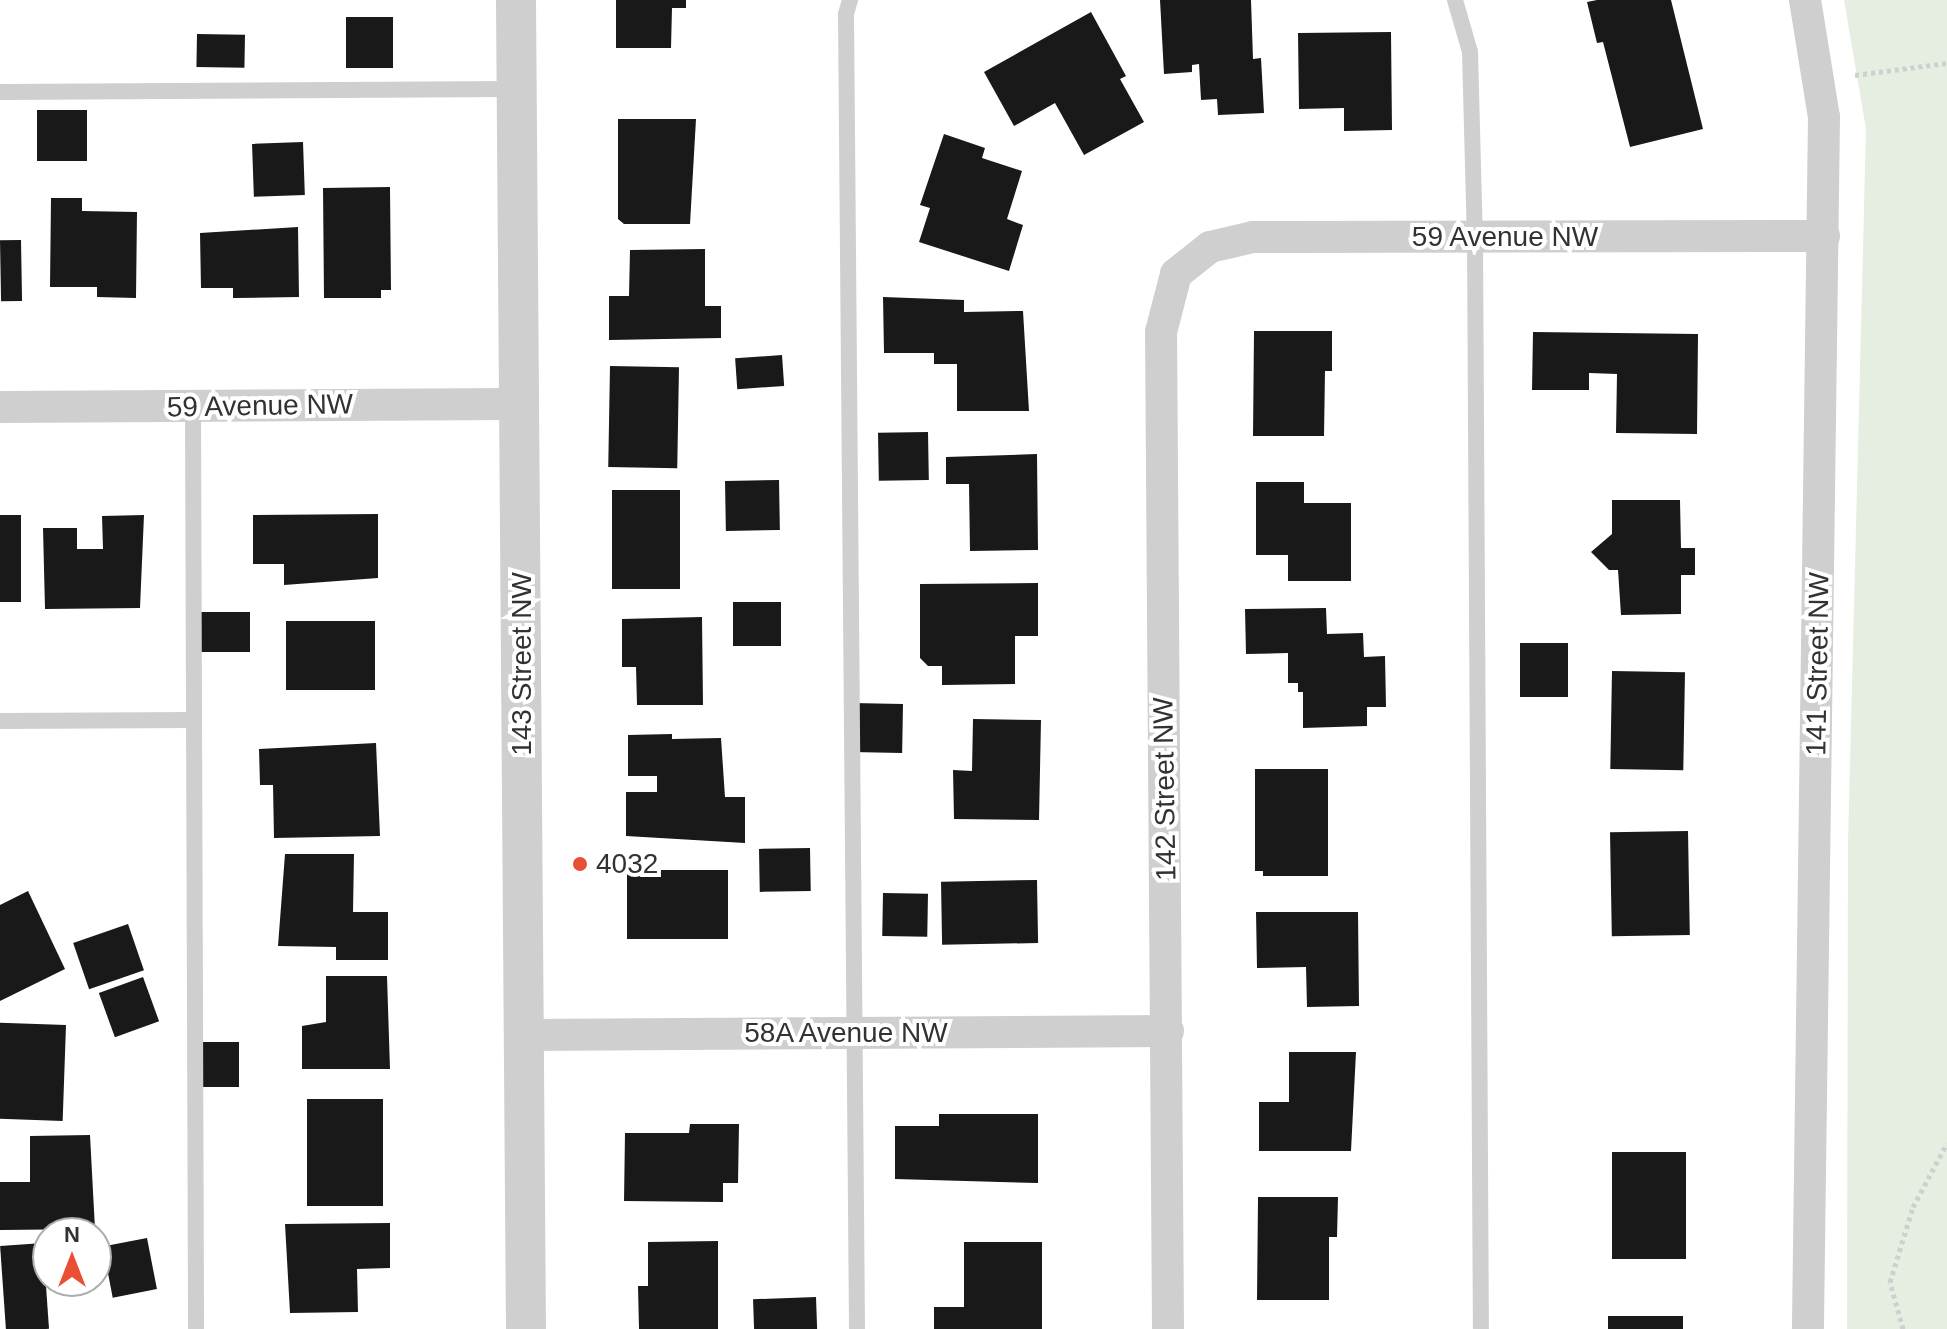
<!DOCTYPE html>
<html>
<head>
<meta charset="utf-8">
<style>
	body { margin:0 }
	#map { position:relative; width:1947px; height:1329px; overflow:hidden; background:#fff; font-family:Helvetica,sans-serif }
	div>[style] { position:absolute }
	.green>* { inset:0; background:#e5eee0 }
	.building>* { inset:0; background:#191919; transform-origin:0 0 }
	.path>* { height:5px; margin-top:-2.5px; transform-origin:0; background:repeating-linear-gradient(90deg,#cfcfcf 0 4px,transparent 0 8px) }
	.service>* { height:16px; margin:-8px; padding:0 8px; transform-origin:8px; border-radius:8px; background:#cfcfcf }
	.minor>* { height:32px; margin:-16px; padding:0 16px; transform-origin:16px; border-radius:16px; background:#cfcfcf }
	.tertiary>* { height:40px; margin:-20px; padding:0 20px; transform-origin:20px; border-radius:20px; background:#cfcfcf }
	.dots>* { width:22px; height:22px; translate:-50% -50%; box-sizing:border-box; border:4px solid #fff; border-radius:50% }
	span { translate:-50% -50%; white-space:nowrap; text-align:center; line-height:1.15; -webkit-text-stroke:8px #fff; paint-order:stroke }
	.street-label { font-size:28px; color:#323232 }
	.poi-label { font-size:28px; color:#323232 }
	.left { translate:0 -50%; text-align:left }
	.north { position:absolute; left:32px; top:1217px; width:80px; height:80px; box-sizing:border-box; background:#fff; border:2px solid #adadad; border-radius:50%; rotate:0deg; font-size:22px; font-weight:700; line-height:32px; text-align:center; color:#323232 }
	.north::after { content:''; display:block; margin:auto; width:28px; height:36px; background:#e95033; clip-path:polygon(50% 0,100% 100%,50% 72%,0 100%) }
</style>
</head>
<body>
<div id="map">
	<div class="green">
		<i style="clip-path:polygon(1844px 0,1947px 0,1947px 1329px,1847px 1329px,1848px 843px,1866px 129px)"></i>
	</div>
	<div class="building">
		<i style="clip-path:polygon(616px 0,686px 0,686px 8px,672px 8px,671px 48px,616px 48px)"></i>
		<i style="clip-path:polygon(1160px 0,1251px 0,1253px 59px,1261px 58px,1264px 113px,1218px 115px,1217px 99px,1201px 100px,1199px 64px,1192px 65px,1192px 72px,1164px 74px)"></i>
		<i style="clip-path:polygon(1597px 0,1671px 0,1703px 129px,1630px 147px,1603px 42px,1597px 43px,1587px 2px)"></i>
		<i style="clip-path:polygon(1091px 12px,1126px 76px,1120px 79px,1144px 122px,1084px 155px,1055px 103px,1014px 126px,984px 72px)"></i>
		<i style="left:346px;top:17px;width:47px;height:51px"></i>
		<i style="clip-path:polygon(1391px 32px,1392px 130px,1344px 131px,1344px 108px,1299px 109px,1298px 33px)"></i>
		<i style="left:197px;top:34px;width:48px;height:33px;rotate:1deg"></i>
		<i style="left:37px;top:110px;width:50px;height:51px"></i>
		<i style="clip-path:polygon(618px 119px,696px 119px,690px 224px,624px 224px,618px 219px)"></i>
		<i style="clip-path:polygon(944px 134px,985px 148px,982px 158px,1022px 171px,1007px 219px,1023px 225px,1009px 271px,919px 242px,930px 208px,920px 205px)"></i>
		<i style="left:303px;top:142px;width:53px;height:51px;rotate:88deg"></i>
		<i style="clip-path:polygon(390px 187px,391px 290px,381px 290px,381px 298px,324px 298px,323px 188px)"></i>
		<i style="clip-path:polygon(51px 198px,82px 198px,82px 211px,137px 212px,136px 298px,97px 297px,97px 287px,50px 287px)"></i>
		<i style="clip-path:polygon(298px 227px,299px 297px,233px 298px,233px 288px,201px 288px,200px 233px)"></i>
		<i style="left:21px;top:240px;width:61px;height:21px;rotate:89deg"></i>
		<i style="clip-path:polygon(705px 249px,705px 306px,721px 306px,721px 338px,609px 340px,609px 296px,629px 296px,630px 250px)"></i>
		<i style="clip-path:polygon(883px 297px,964px 300px,964px 312px,1023px 311px,1029px 411px,957px 411px,957px 364px,934px 364px,934px 353px,884px 353px)"></i>
		<i style="clip-path:polygon(1254px 331px,1332px 331px,1332px 371px,1325px 371px,1324px 436px,1253px 436px)"></i>
		<i style="clip-path:polygon(1533px 332px,1698px 334px,1697px 434px,1616px 433px,1617px 374px,1589px 373px,1589px 390px,1532px 390px)"></i>
		<i style="left:782px;top:355px;width:31px;height:47px;rotate:86deg"></i>
		<i style="left:610px;top:366px;width:69px;height:101px;rotate:1deg"></i>
		<i style="left:928px;top:432px;width:48px;height:50px;rotate:89deg"></i>
		<i style="clip-path:polygon(1037px 454px,1038px 550px,970px 551px,969px 484px,946px 484px,946px 457px)"></i>
		<i style="left:779px;top:480px;width:50px;height:54px;rotate:89deg"></i>
		<i style="clip-path:polygon(1256px 482px,1304px 482px,1304px 503px,1351px 503px,1351px 581px,1288px 581px,1288px 555px,1256px 555px)"></i>
		<i style="left:612px;top:490px;width:68px;height:99px"></i>
		<i style="clip-path:polygon(1612px 500px,1680px 500px,1681px 548px,1695px 548px,1695px 575px,1681px 575px,1681px 614px,1621px 615px,1618px 570px,1609px 570px,1591px 552px,1612px 534px)"></i>
		<i style="clip-path:polygon(378px 514px,378px 578px,284px 585px,284px 564px,253px 564px,253px 515px)"></i>
		<i style="left:0;top:515px;width:21px;height:87px"></i>
		<i style="clip-path:polygon(144px 515px,140px 608px,45px 609px,43px 528px,77px 528px,77px 549px,103px 549px,102px 516px)"></i>
		<i style="clip-path:polygon(1038px 583px,1038px 636px,1015px 636px,1015px 684px,942px 685px,942px 666px,928px 666px,920px 658px,920px 584px)"></i>
		<i style="left:733px;top:602px;width:48px;height:44px"></i>
		<i style="clip-path:polygon(1326px 608px,1327px 634px,1363px 633px,1364px 657px,1385px 656px,1386px 707px,1367px 707px,1367px 726px,1303px 728px,1303px 692px,1298px 692px,1298px 683px,1288px 683px,1288px 653px,1246px 654px,1245px 609px)"></i>
		<i style="left:200px;top:612px;width:50px;height:40px"></i>
		<i style="clip-path:polygon(702px 617px,703px 705px,637px 705px,636px 667px,622px 667px,622px 619px)"></i>
		<i style="left:375px;top:621px;width:69px;height:89px;rotate:90deg"></i>
		<i style="left:1520px;top:643px;width:48px;height:54px"></i>
		<i style="left:1612px;top:671px;width:73px;height:98px;rotate:1deg"></i>
		<i style="left:852px;top:703px;width:51px;height:49px;rotate:1deg"></i>
		<i style="clip-path:polygon(973px 719px,1041px 720px,1039px 820px,954px 819px,953px 770px,972px 771px)"></i>
		<i style="clip-path:polygon(672px 734px,672px 739px,721px 738px,725px 797px,745px 797px,745px 843px,626px 836px,626px 792px,657px 792px,657px 776px,628px 776px,628px 735px)"></i>
		<i style="clip-path:polygon(376px 743px,380px 836px,274px 838px,273px 785px,260px 785px,259px 749px)"></i>
		<i style="clip-path:polygon(1255px 769px,1328px 769px,1328px 876px,1263px 876px,1263px 871px,1255px 871px)"></i>
		<i style="left:1688px;top:831px;width:104px;height:78px;rotate:89deg"></i>
		<i style="left:810px;top:848px;width:43px;height:51px;rotate:89deg"></i>
		<i style="clip-path:polygon(285px 854px,354px 854px,353px 912px,388px 912px,388px 960px,336px 960px,336px 947px,278px 946px)"></i>
		<i style="left:728px;top:870px;width:69px;height:101px;rotate:90deg"></i>
		<i style="left:1037px;top:880px;width:63px;height:96px;rotate:89deg"></i>
		<i style="clip-path:polygon(28px 891px,65px 969px,0 1001px,0 905px)"></i>
		<i style="left:883px;top:893px;width:45px;height:43px;rotate:1deg"></i>
		<i style="clip-path:polygon(1256px 912px,1358px 912px,1359px 1006px,1307px 1007px,1306px 967px,1257px 968px)"></i>
		<i style="left:128px;top:924px;width:49px;height:58px;rotate:71deg"></i>
		<i style="clip-path:polygon(326px 976px,387px 976px,390px 1069px,302px 1069px,302px 1026px,326px 1022px)"></i>
		<i style="left:143px;top:977px;width:47px;height:47px;rotate:70deg"></i>
		<i style="left:66px;top:1025px;width:96px;height:66px;rotate:92deg"></i>
		<i style="left:195px;top:1042px;width:44px;height:45px"></i>
		<i style="clip-path:polygon(1289px 1052px,1356px 1052px,1351px 1151px,1259px 1151px,1259px 1102px,1289px 1102px)"></i>
		<i style="left:383px;top:1099px;width:107px;height:76px;rotate:90deg"></i>
		<i style="clip-path:polygon(939px 1114px,1038px 1114px,1038px 1183px,895px 1179px,895px 1126px,939px 1126px)"></i>
		<i style="clip-path:polygon(690px 1124px,739px 1124px,738px 1183px,723px 1183px,723px 1202px,624px 1201px,625px 1133px,689px 1133px)"></i>
		<i style="clip-path:polygon(90px 1135px,95px 1229px,0 1230px,0 1182px,30px 1182px,30px 1136px)"></i>
		<i style="left:1612px;top:1152px;width:74px;height:107px"></i>
		<i style="clip-path:polygon(1258px 1197px,1338px 1197px,1337px 1237px,1329px 1237px,1329px 1300px,1257px 1300px)"></i>
		<i style="clip-path:polygon(390px 1223px,390px 1268px,357px 1269px,358px 1312px,290px 1313px,285px 1224px)"></i>
		<i style="left:147px;top:1238px;width:52px;height:45px;rotate:79deg"></i>
		<i style="clip-path:polygon(718px 1241px,718px 1329px,639px 1329px,638px 1286px,648px 1286px,648px 1242px)"></i>
		<i style="clip-path:polygon(964px 1242px,1042px 1242px,1042px 1329px,934px 1329px,934px 1307px,964px 1307px)"></i>
		<i style="left:43px;top:1243px;width:86px;height:43px;rotate:86deg"></i>
		<i style="left:816px;top:1297px;width:32px;height:63px;rotate:88deg"></i>
		<i style="left:1608px;top:1316px;width:75px;height:13px"></i>
	</div>
	<div class="path">
		<i style="left:1855px;top:75px;width:93px;rotate:-7.4deg"></i>
		<i style="left:1903px;top:1329px;width:49px;rotate:-105.5deg"></i>
		<i style="left:1890px;top:1282px;width:78px;rotate:-73deg"></i>
		<i style="left:1913px;top:1207px;width:72px;rotate:-62deg"></i>
	</div>
	<div class="service">
		<i style="left:850px;top:0;width:15px;rotate:106deg"></i>
		<i style="left:846px;top:14px;width:1315px;rotate:89.52deg"></i>
		<i style="left:1455px;top:0;width:54px;rotate:73.9deg"></i>
		<i style="left:1470px;top:52px;width:185px;rotate:88.5deg"></i>
		<i style="left:1475px;top:237px;width:1092px;rotate:89.69deg"></i>
		<i style="left:0;top:92px;width:517px;rotate:-0.33deg"></i>
		<i style="left:193px;top:407px;width:922px;rotate:89.81deg"></i>
		<i style="left:0;top:721px;width:192px;rotate:-0.3deg"></i>
	</div>
	<div class="minor">
		<i style="left:1805px;top:0;width:119px;rotate:80.8deg"></i>
		<i style="left:1824px;top:117px;width:1212px;rotate:90.76deg"></i>
		<i style="left:0;top:407px;width:520px;rotate:-0.33deg"></i>
		<i style="left:525px;top:1035px;width:643px;rotate:-0.36deg"></i>
		<i style="left:1168px;top:1329px;width:997px;rotate:-90.4deg"></i>
		<i style="left:1161px;top:332px;width:60px;rotate:-75.5deg"></i>
		<i style="left:1176px;top:274px;width:43px;rotate:-38.5deg"></i>
		<i style="left:1210px;top:247px;width:44px;rotate:-13.1deg"></i>
		<i style="left:1253px;top:237px;width:571px;rotate:-0.1deg"></i>
	</div>
	<div class="tertiary">
		<i style="left:516px;top:0;width:1329px;rotate:89.57deg"></i>
	</div>
	<div class="dots">
		<i style="left:580px;top:864px;background:#e95033"></i>
	</div>
	<div class="street-label">
		<span style="left:1505px;top:237px">59 Avenue NW</span>
		<span style="left:260px;top:406px;rotate:-1deg">59 Avenue NW</span>
		<span style="left:522px;top:664px;rotate:-90deg">143 Street NW</span>
		<span style="left:1818px;top:664px;rotate:-89deg">141 Street NW</span>
		<span style="left:1165px;top:789px;rotate:-91deg">142 Street NW</span>
		<span style="left:846px;top:1033px">58A Avenue NW</span>
	</div>
	<div class="poi-label">
		<span class="left" style="left:596px;top:864px">4032</span>
	</div>
	<div class="north">N</div>
</div>
</body>
</html>
